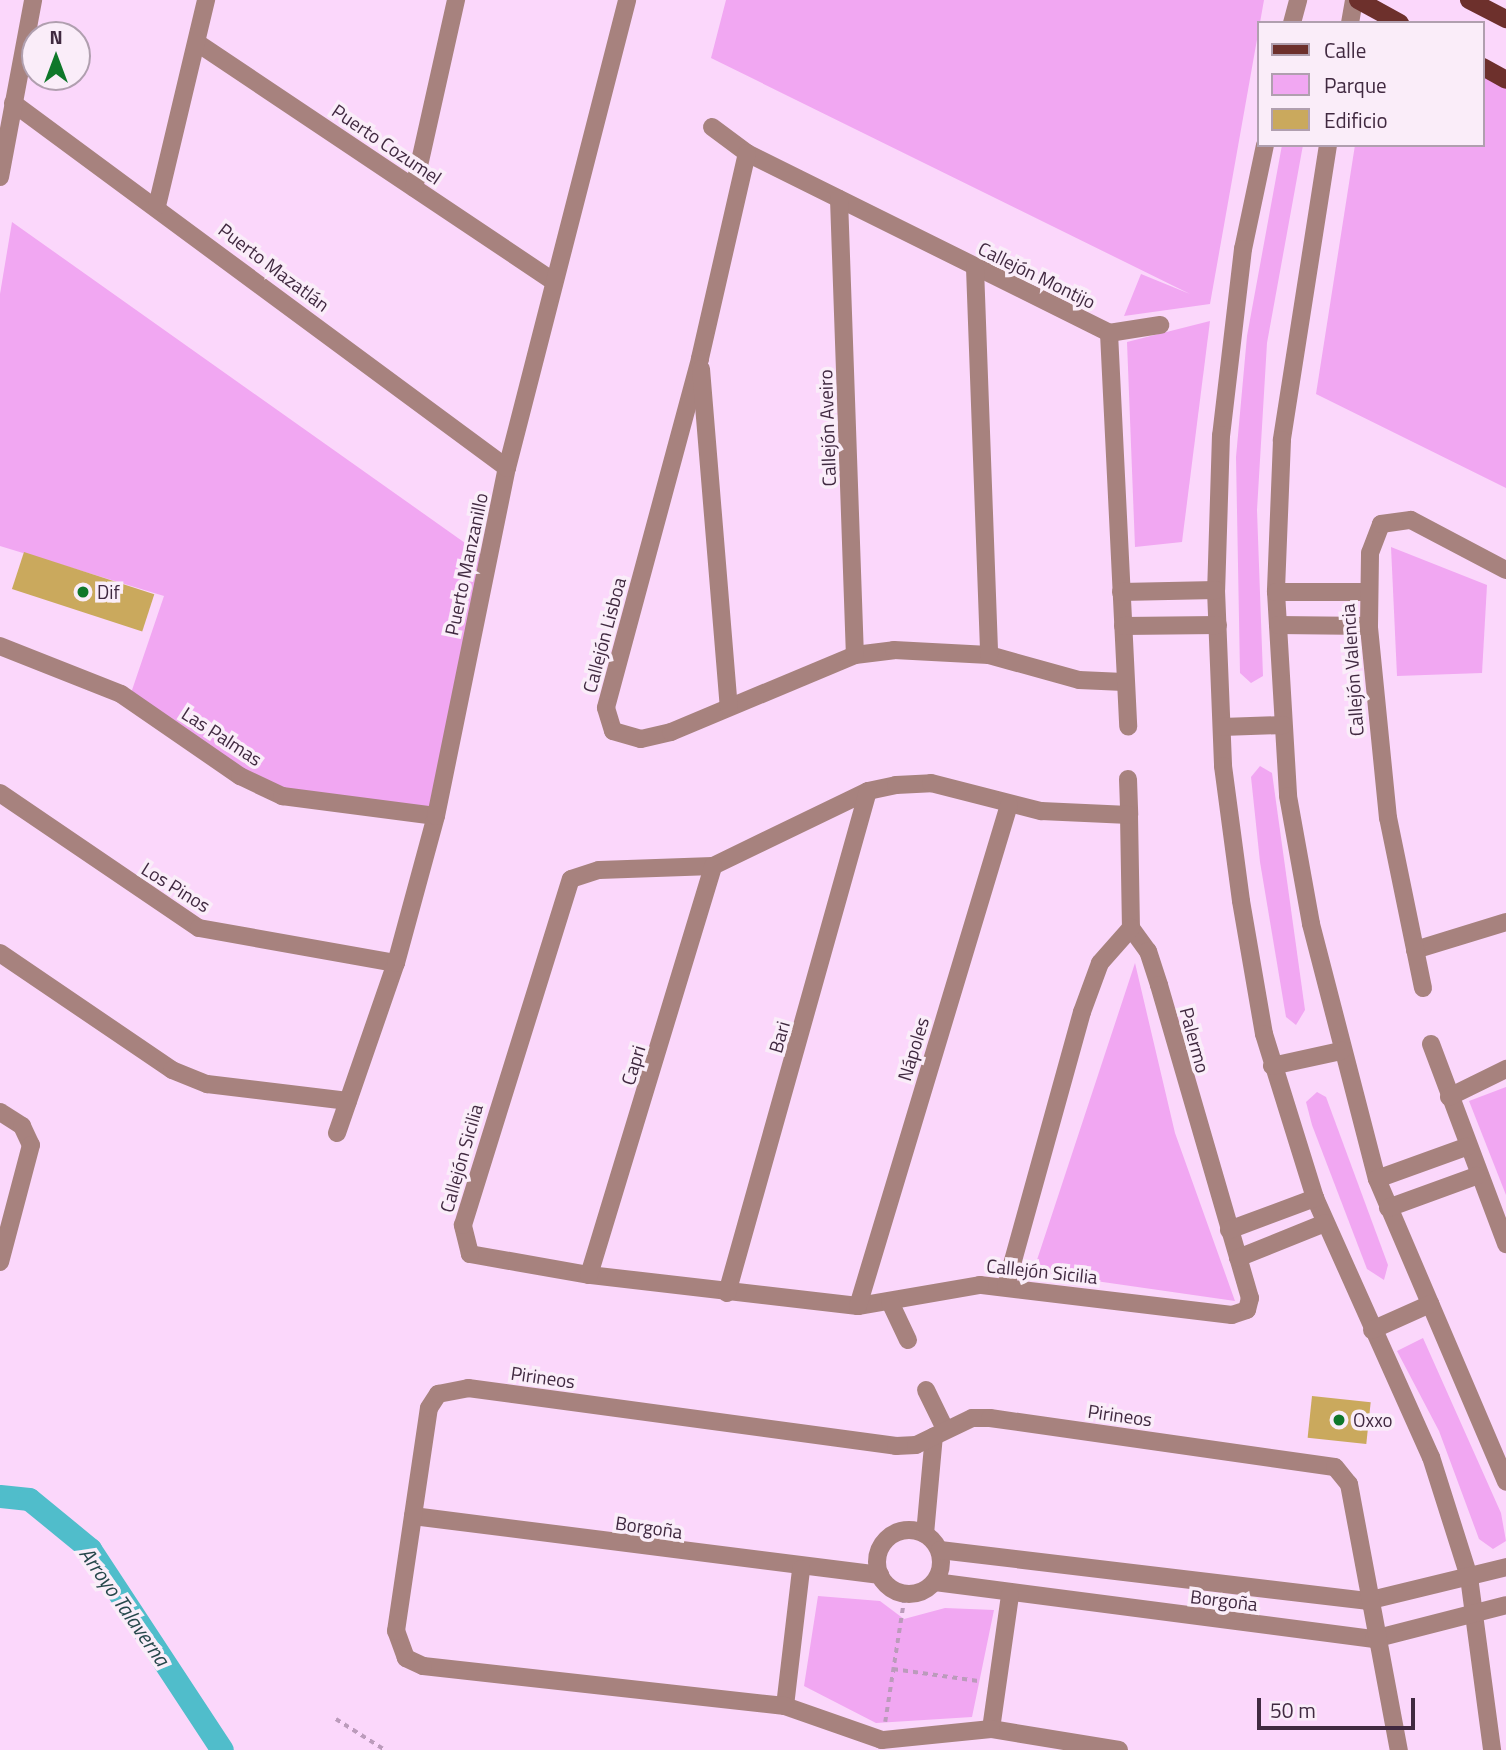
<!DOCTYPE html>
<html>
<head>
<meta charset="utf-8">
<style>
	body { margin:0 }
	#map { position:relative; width:1506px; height:1750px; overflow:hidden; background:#fbd7fb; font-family:"Titillium Web",sans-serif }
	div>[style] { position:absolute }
	.green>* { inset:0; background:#f1a7f2 }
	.canal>* { height:23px; margin:-11.5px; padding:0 11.5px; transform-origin:11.5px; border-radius:11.5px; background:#50bdcb }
	.building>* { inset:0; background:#caa95d; transform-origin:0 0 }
	.path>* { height:3.5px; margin-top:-1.75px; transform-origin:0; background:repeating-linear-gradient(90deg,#bb9bbb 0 5px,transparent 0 10px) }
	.minor>* { height:18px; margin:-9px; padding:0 9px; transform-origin:9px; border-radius:9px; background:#a7827e }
	.minor>.ring { margin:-9px; padding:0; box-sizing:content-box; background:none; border:18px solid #a7827e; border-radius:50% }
	.major>* { height:18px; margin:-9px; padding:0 9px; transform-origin:9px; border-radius:9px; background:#6d302c }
	.dots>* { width:19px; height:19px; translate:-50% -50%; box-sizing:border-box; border:4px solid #faedf9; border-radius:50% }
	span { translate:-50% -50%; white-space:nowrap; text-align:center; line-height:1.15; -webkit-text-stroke:7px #faedf9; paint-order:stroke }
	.street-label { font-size:19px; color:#402940 }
	.poi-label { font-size:19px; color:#402940 }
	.left { translate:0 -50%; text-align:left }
	.water-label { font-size:21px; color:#26474b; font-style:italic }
	.legend { position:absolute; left:1257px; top:21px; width:228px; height:126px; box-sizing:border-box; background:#faedf9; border:2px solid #b09faf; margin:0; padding:9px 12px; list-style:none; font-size:21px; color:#402940 }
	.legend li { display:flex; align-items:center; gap:14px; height:35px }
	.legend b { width:35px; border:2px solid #b09faf }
	.north { position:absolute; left:21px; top:21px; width:70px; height:70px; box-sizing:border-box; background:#faedf9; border:2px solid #b09faf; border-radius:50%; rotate:0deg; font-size:19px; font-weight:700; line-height:28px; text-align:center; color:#402940 }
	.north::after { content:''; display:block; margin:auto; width:24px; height:32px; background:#0f772a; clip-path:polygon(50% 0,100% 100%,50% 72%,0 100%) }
	.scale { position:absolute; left:1257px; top:1698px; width:158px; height:32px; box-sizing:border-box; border:4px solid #402940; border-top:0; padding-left:9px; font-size:21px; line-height:24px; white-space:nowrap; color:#402940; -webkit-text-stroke:5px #faedf9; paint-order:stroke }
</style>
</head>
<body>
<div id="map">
	<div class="green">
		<i style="clip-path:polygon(726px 0,1264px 0,1210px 304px,1124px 316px,1141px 274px,1190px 294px,711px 58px)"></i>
		<i style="clip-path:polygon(1483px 71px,1506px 83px,1506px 488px,1316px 394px,1355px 145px,1483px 145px)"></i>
		<i style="clip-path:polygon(1282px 145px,1303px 145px,1267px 343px,1257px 510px,1263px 676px,1251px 683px,1240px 673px,1236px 457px,1247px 336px)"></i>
		<i style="clip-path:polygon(12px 222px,482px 555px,437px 796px,428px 808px,288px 794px,245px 773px,131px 693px,164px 596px,0 546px,0 294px)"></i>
		<i style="clip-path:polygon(1210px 321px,1182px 542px,1135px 547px,1127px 342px)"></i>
		<i style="clip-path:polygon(1391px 547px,1487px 585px,1482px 673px,1397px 676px)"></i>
		<i style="clip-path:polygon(1260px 766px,1272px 773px,1305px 1010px,1296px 1025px,1286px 1017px,1260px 862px,1251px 777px)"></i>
		<i style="clip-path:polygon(1135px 963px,1175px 1133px,1235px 1301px,1033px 1272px)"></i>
		<i style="clip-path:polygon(1506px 1087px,1506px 1195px,1469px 1101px)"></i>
		<i style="clip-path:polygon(1317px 1092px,1326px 1097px,1388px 1265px,1384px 1280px,1367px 1269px,1312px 1125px,1306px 1102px)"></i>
		<i style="clip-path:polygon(1423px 1338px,1501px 1513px,1506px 1541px,1493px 1549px,1479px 1539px,1439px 1431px,1397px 1351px)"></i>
		<i style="clip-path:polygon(818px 1596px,880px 1601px,904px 1619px,945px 1608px,994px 1610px,972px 1717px,876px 1723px,804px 1686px)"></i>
	</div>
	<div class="canal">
		<i style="left:0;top:1496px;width:29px;rotate:6deg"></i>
		<i style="left:29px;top:1499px;width:79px;rotate:39.3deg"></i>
		<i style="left:90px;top:1549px;width:240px;rotate:56.7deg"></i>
	</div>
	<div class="building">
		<i style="left:24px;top:552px;width:137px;height:39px;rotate:18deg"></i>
		<i style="left:1312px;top:1396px;width:59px;height:42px;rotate:6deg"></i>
	</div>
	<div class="path">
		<i style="left:893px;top:1669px;width:86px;rotate:8deg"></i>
		<i style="left:336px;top:1719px;width:58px;rotate:32.3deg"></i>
		<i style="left:885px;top:1722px;width:131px;rotate:-81.2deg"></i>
	</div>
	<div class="minor">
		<i style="left:1292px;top:23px;width:24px;rotate:-75deg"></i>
		<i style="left:1350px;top:23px;width:23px;rotate:-80deg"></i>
		<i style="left:199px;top:44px;width:425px;rotate:33.8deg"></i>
		<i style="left:13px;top:103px;width:614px;rotate:36.46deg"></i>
		<i style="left:712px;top:127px;width:44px;rotate:36.6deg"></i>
		<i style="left:747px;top:153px;width:404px;rotate:26.4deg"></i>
		<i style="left:1265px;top:145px;width:106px;rotate:101.9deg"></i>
		<i style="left:1243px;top:249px;width:187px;rotate:96.7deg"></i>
		<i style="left:1221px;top:435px;width:155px;rotate:91.8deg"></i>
		<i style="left:1216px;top:590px;width:176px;rotate:87.7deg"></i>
		<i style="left:1223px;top:766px;width:136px;rotate:82.4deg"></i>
		<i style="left:1241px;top:901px;width:135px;rotate:80.2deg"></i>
		<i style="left:1264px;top:1034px;width:172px;rotate:72.7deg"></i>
		<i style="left:1315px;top:1198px;width:284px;rotate:65.9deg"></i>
		<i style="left:1431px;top:1457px;width:126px;rotate:72.4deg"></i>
		<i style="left:1469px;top:1577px;width:175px;rotate:82.4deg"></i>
		<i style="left:1328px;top:145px;width:299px;rotate:98.9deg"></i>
		<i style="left:1282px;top:440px;width:152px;rotate:92.3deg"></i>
		<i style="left:1276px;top:592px;width:204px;rotate:86.6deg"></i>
		<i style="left:1288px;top:796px;width:130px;rotate:79.8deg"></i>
		<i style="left:1311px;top:924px;width:263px;rotate:75.5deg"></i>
		<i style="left:1377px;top:1179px;width:329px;rotate:66.9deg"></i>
		<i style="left:747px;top:153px;width:211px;rotate:102.9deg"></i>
		<i style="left:700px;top:359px;width:361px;rotate:105.1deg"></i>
		<i style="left:606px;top:708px;width:24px;rotate:73deg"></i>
		<i style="left:613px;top:731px;width:29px;rotate:16deg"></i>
		<i style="left:641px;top:739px;width:31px;rotate:-13deg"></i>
		<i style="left:671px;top:732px;width:199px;rotate:-22.7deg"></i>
		<i style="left:855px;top:655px;width:39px;rotate:-7deg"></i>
		<i style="left:894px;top:650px;width:95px;rotate:3deg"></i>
		<i style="left:989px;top:655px;width:93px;rotate:15.5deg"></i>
		<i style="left:1079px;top:680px;width:45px;rotate:2.5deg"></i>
		<i style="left:0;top:177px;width:180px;rotate:-79.4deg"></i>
		<i style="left:414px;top:188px;width:193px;rotate:-77.4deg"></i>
		<i style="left:839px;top:199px;width:456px;rotate:88deg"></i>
		<i style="left:157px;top:206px;width:212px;rotate:-76.6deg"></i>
		<i style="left:975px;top:268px;width:387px;rotate:87.9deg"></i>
		<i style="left:1109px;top:333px;width:394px;rotate:87.2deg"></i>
		<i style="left:1109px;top:333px;width:52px;rotate:-8.9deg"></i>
		<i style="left:701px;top:369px;width:338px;rotate:85.3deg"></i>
		<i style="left:1121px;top:592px;width:95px;rotate:-1.2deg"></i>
		<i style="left:1276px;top:592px;width:92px"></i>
		<i style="left:1278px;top:625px;width:91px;rotate:0.6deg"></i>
		<i style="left:1123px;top:626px;width:95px;rotate:-0.6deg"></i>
		<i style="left:0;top:646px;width:130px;rotate:21.6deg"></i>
		<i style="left:121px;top:694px;width:145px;rotate:34.6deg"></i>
		<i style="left:240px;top:776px;width:47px;rotate:25.5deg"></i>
		<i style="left:282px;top:796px;width:155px;rotate:7.4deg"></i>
		<i style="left:1222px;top:727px;width:61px;rotate:-1.9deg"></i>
		<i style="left:1128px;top:779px;width:36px;rotate:88deg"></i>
		<i style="left:1129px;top:815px;width:113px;rotate:89deg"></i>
		<i style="left:1131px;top:928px;width:29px;rotate:54deg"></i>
		<i style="left:1148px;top:951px;width:36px;rotate:72deg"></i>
		<i style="left:1159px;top:985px;width:326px;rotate:73.8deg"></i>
		<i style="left:1250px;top:1298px;width:12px;rotate:104deg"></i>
		<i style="left:1247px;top:1310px;width:16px;rotate:162deg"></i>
		<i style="left:1232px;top:1315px;width:254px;rotate:-173.2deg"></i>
		<i style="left:980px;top:1285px;width:124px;rotate:170.2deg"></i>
		<i style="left:858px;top:1306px;width:271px;rotate:-173.4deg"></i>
		<i style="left:589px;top:1275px;width:121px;rotate:-170deg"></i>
		<i style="left:470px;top:1254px;width:30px;rotate:-104deg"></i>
		<i style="left:463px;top:1225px;width:362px;rotate:-72.7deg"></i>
		<i style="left:571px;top:879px;width:29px;rotate:-18deg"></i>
		<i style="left:599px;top:870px;width:114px;rotate:-2deg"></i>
		<i style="left:713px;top:866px;width:172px;rotate:-25.8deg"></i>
		<i style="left:868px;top:791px;width:29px;rotate:-12deg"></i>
		<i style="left:896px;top:785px;width:35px;rotate:-3deg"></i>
		<i style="left:931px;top:783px;width:114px;rotate:14.3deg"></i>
		<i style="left:1041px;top:811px;width:88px;rotate:2.6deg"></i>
		<i style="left:0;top:793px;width:240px;rotate:34.2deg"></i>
		<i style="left:199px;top:928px;width:200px;rotate:10.1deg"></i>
		<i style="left:1415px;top:950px;width:95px;rotate:-17.1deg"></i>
		<i style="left:0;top:953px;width:208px;rotate:34.2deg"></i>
		<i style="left:172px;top:1070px;width:38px;rotate:22deg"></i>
		<i style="left:207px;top:1084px;width:142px;rotate:6.9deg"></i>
		<i style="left:1423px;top:988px;width:174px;rotate:-101.6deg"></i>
		<i style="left:1388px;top:818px;width:193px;rotate:-95.7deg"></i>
		<i style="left:1369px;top:626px;width:73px;rotate:-89.2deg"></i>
		<i style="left:1370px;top:553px;width:31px;rotate:-69deg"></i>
		<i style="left:1381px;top:524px;width:30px;rotate:-8deg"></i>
		<i style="left:1411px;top:520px;width:107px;rotate:27.8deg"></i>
		<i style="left:1431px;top:1044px;width:214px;rotate:69.4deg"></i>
		<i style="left:1272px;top:1066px;width:71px;rotate:-12.3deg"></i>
		<i style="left:1449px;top:1097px;width:64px;rotate:-26.2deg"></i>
		<i style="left:0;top:1112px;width:26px;rotate:32deg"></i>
		<i style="left:22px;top:1126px;width:21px;rotate:65deg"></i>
		<i style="left:31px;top:1145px;width:121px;rotate:104.8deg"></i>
		<i style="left:337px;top:1133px;width:180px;rotate:-70.9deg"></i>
		<i style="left:396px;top:963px;width:152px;rotate:-74.8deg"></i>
		<i style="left:436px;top:816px;width:355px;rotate:-78.5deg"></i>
		<i style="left:507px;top:468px;width:483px;rotate:-75.6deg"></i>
		<i style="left:1377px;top:1179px;width:95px;rotate:-19.8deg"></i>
		<i style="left:1388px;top:1208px;width:94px;rotate:-20deg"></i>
		<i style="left:1229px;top:1230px;width:92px;rotate:-20.4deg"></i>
		<i style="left:1238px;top:1258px;width:94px;rotate:-21.9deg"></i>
		<i style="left:589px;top:1275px;width:427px;rotate:-73.1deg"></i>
		<i style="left:1006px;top:1286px;width:284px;rotate:-74.5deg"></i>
		<i style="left:1082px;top:1012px;width:52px;rotate:-69.8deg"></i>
		<i style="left:1100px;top:963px;width:47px;rotate:-48.5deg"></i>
		<i style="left:727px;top:1293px;width:521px;rotate:-74.31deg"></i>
		<i style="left:890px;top:1302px;width:42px;rotate:64.7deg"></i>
		<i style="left:858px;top:1306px;width:523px;rotate:-73.23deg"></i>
		<i style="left:1372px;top:1330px;width:64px;rotate:-24.1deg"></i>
		<i style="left:926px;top:1390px;width:43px;rotate:64deg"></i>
		<i style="left:413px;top:1516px;width:471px;rotate:7.2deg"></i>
		<i class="ring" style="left:877px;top:1530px;width:46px;height:46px"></i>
		<i style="left:925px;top:1534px;width:98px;rotate:-84.8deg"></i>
		<i style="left:940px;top:1550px;width:430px;rotate:6.8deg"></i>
		<i style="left:1367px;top:1601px;width:143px;rotate:-13.7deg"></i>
		<i style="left:935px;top:1582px;width:443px;rotate:7.4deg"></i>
		<i style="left:1374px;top:1639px;width:136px;rotate:-14.4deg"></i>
		<i style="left:785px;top:1706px;width:138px;rotate:-83.3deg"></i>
		<i style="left:991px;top:1729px;width:135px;rotate:-81.9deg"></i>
		<i style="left:1119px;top:1750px;width:130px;rotate:-170.7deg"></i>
		<i style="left:991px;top:1729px;width:110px;rotate:174.2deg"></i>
		<i style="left:882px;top:1740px;width:103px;rotate:-160.7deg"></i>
		<i style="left:785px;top:1706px;width:364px;rotate:-173.7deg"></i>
		<i style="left:423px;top:1666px;width:19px;rotate:-155deg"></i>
		<i style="left:406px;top:1658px;width:29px;rotate:-110deg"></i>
		<i style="left:396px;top:1631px;width:225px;rotate:-81.6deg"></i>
		<i style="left:429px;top:1408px;width:17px;rotate:-57deg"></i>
		<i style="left:438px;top:1394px;width:31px;rotate:-11deg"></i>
		<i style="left:468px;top:1388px;width:432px;rotate:7.7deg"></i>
		<i style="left:896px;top:1446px;width:20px;rotate:-3deg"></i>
		<i style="left:916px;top:1445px;width:62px;rotate:-25.7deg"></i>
		<i style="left:972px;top:1418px;width:18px"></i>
		<i style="left:990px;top:1418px;width:348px;rotate:8.1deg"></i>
		<i style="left:1335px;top:1467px;width:22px;rotate:51deg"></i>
		<i style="left:1349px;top:1484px;width:271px;rotate:79.4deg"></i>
	</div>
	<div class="major">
		<i style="left:1358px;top:0;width:48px;rotate:28.7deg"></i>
		<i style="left:1469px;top:0;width:42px;rotate:27.2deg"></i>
		<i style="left:1483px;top:67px;width:26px;rotate:29deg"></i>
	</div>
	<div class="dots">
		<i style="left:83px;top:592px;background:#0f772a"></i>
		<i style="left:1339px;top:1420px;background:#0f772a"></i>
	</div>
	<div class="street-label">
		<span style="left:387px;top:144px;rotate:34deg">Puerto Cozumel</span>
		<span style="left:274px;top:267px;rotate:37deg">Puerto Mazatlán</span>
		<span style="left:1037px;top:275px;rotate:26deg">Callejón Montijo</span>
		<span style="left:827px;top:428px;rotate:-92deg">Callejón Aveiro</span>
		<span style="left:466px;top:564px;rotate:-78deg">Puerto Manzanillo</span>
		<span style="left:604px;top:635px;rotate:-75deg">Callejón Lisboa</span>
		<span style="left:1352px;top:670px;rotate:-94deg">Callejón Valencia</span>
		<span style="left:222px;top:736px;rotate:33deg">Las Palmas</span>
		<span style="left:176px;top:887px;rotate:32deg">Los Pinos</span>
		<span style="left:779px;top:1037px;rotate:-74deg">Bari</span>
		<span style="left:1195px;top:1040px;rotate:75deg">Palermo</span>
		<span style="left:913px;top:1049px;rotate:-73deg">Nápoles</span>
		<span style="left:633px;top:1065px;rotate:-73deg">Capri</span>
		<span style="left:461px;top:1158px;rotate:-74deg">Callejón Sicilia</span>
		<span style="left:1042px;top:1271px;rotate:6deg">Callejón Sicilia</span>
		<span style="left:543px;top:1377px;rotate:8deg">Pirineos</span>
		<span style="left:1120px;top:1415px;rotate:8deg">Pirineos</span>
		<span style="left:649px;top:1527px;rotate:8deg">Borgoña</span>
		<span style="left:1224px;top:1600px;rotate:7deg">Borgoña</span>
	</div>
	<div class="poi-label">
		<span class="left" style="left:97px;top:592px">Dif</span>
		<span class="left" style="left:1353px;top:1420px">Oxxo</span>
	</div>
	<div class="water-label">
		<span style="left:125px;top:1606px;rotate:55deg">Arroyo Talaverna</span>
	</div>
	<ul class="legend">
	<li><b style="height:9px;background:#6d302c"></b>Calle</li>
	<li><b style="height:19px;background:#f1a7f2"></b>Parque</li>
	<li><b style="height:19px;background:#caa95d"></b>Edificio</li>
	</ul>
	<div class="north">N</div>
	<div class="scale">50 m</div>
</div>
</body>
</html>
